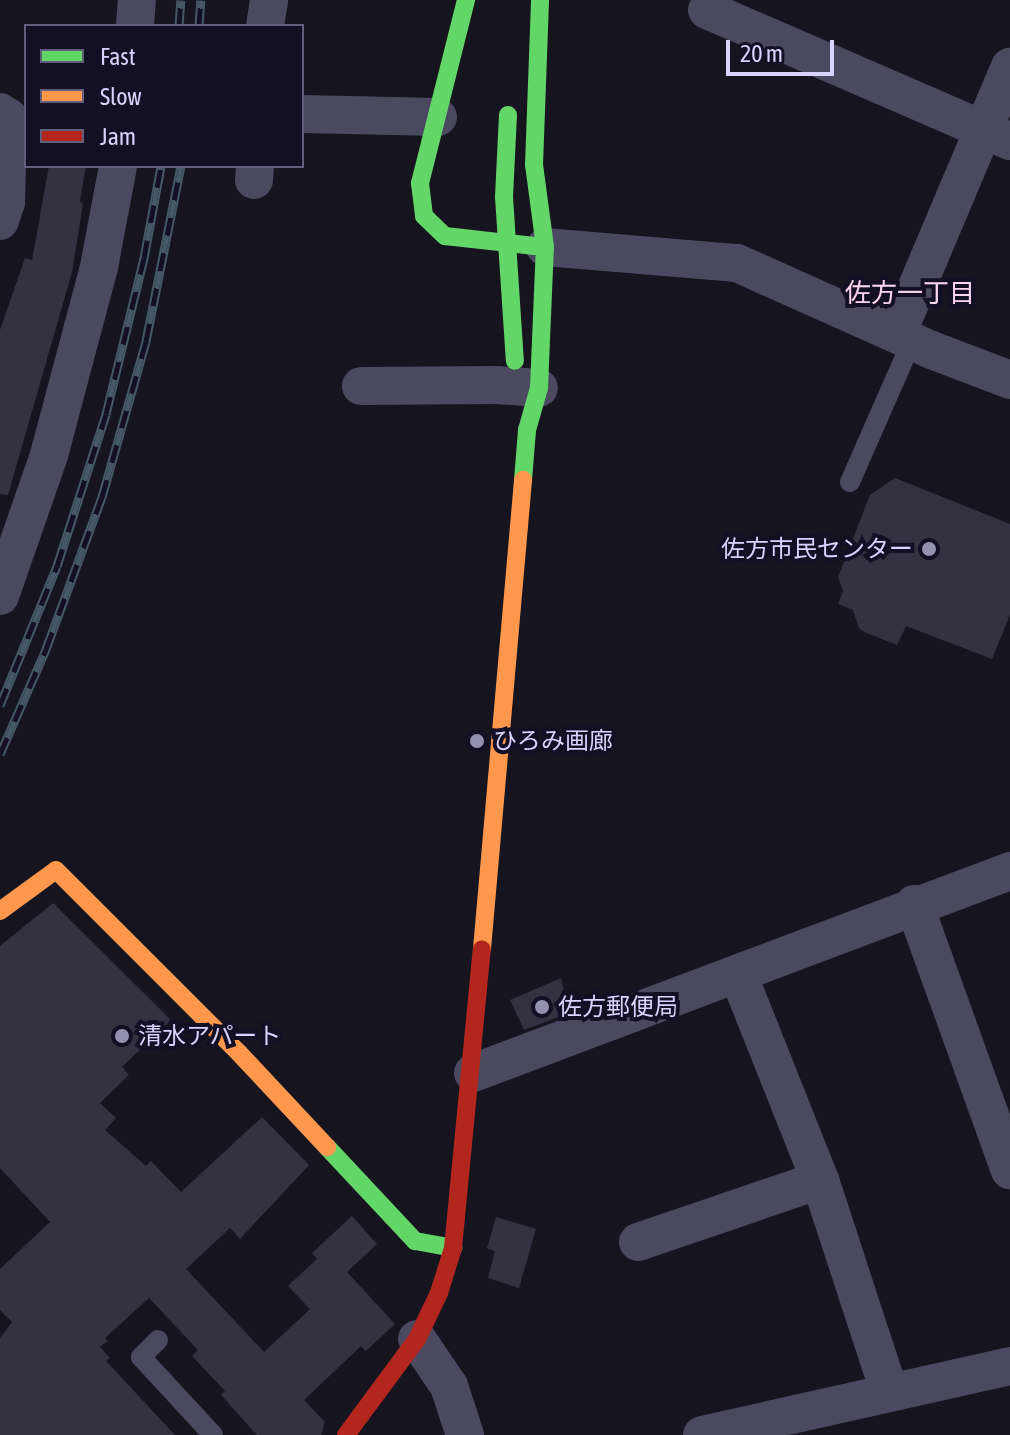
<!DOCTYPE html>
<html>
<head>
<meta charset="utf-8">
<style>
	body { margin:0 }
	#map { position:relative; width:1010px; height:1435px; overflow:hidden; background:#16141f; font-family:"Asap Condensed","Noto Sans JP",sans-serif }
	div>[style] { position:absolute }
	.building>* { inset:0; background:#343241 }
	.lane>* { height:20px; margin:-10px; padding:0 10px; transform-origin:10px; border-radius:10px; background:#4a4960 }
	.street>* { height:38px; margin:-19px; padding:0 19px; transform-origin:19px; border-radius:19px; background:#4a4960 }
	.fast>* { height:18px; margin:-9px; padding:0 9px; transform-origin:9px; border-radius:9px; background:#63d668 }
	.slow>* { height:18px; margin:-9px; padding:0 9px; transform-origin:9px; border-radius:9px; background:#ff974d }
	.jam>* { height:18px; margin:-9px; padding:0 9px; transform-origin:9px; border-radius:9px; background:#b3261e }
	.rail>* { height:9px; margin-top:-4.5px; transform-origin:0; background:repeating-linear-gradient(90deg,#130f24 0 18px,#445867 0 36px); box-sizing:border-box; border-block:2px solid #445867 }
	.dots>* { width:22px; height:22px; translate:-50% -50%; box-sizing:border-box; border:4px solid #130f24; border-radius:50% }
	span { translate:-50% -50%; white-space:nowrap; text-align:center; line-height:1.15; -webkit-text-stroke:8px #130f24; paint-order:stroke }
	.poi-label { font-size:24px; color:#d8d4fd }
	.right { translate:-100% -50%; text-align:right }
	.left { translate:0 -50%; text-align:left }
	.neighbourhood-label { font-size:26px; color:#fdd6ef }
	.legend { position:absolute; left:24px; top:24px; width:280px; height:144px; box-sizing:border-box; background:#130f24; border:2px solid #625e7b; margin:0; padding:10px 14px; list-style:none; font-size:24px; color:#d8d4fd }
	.legend li { display:flex; align-items:center; gap:16px; height:40px }
	.legend b { width:40px; border:2px solid #625e7b }
	.scale { position:absolute; left:726px; top:40px; width:108px; height:36px; box-sizing:border-box; border:4px solid #d8d4fd; border-top:0; padding-left:10px; font-size:24px; line-height:28px; white-space:nowrap; color:#d8d4fd; -webkit-text-stroke:6px #130f24; paint-order:stroke }
</style>
</head>
<body>
<div id="map">
	<div class="building">
		<i style="clip-path:polygon(49px 166px,86px 166px,80px 202px,83px 203px,72px 272px,8px 495px,0 494px,0 330px,25px 258px,32px 260px)"></i>
		<i style="clip-path:polygon(895px 478px,1010px 524px,1010px 615px,992px 659px,906px 626px,897px 645px,864px 632px,859px 628px,853px 610px,838px 604px,843px 591px,838px 577px,870px 495px)"></i>
		<i style="clip-path:polygon(53px 903px,171px 1020px,122px 1067px,129px 1075px,100px 1103px,116px 1118px,105px 1130px,146px 1166px,151px 1161px,181px 1192px,262px 1117px,309px 1165px,240px 1239px,230px 1228px,186px 1269px,264px 1352px,310px 1309px,288px 1286px,317px 1259px,312px 1253px,352px 1216px,377px 1244px,347px 1272px,395px 1324px,366px 1351px,361px 1346px,304px 1400px,325px 1422px,321px 1435px,257px 1435px,221px 1395px,225px 1391px,192px 1356px,198px 1350px,149px 1298px,105px 1338px,108px 1341px,100px 1347px,110px 1358px,106px 1361px,175px 1435px,0 1435px,0 1338px,12px 1322px,0 1310px,0 1269px,50px 1222px,0 1168px,0 946px)"></i>
		<i style="clip-path:polygon(561px 978px,569px 1013px,524px 1030px,510px 1000px)"></i>
		<i style="clip-path:polygon(496px 1217px,536px 1229px,519px 1288px,488px 1278px,495px 1251px,487px 1248px)"></i>
	</div>
	<div class="lane">
		<i style="left:850px;top:482px;width:154px;rotate:-66.3deg"></i>
		<i style="left:158px;top:1340px;width:24px;rotate:135deg"></i>
		<i style="left:141px;top:1357px;width:106px;rotate:47.3deg"></i>
	</div>
	<div class="street">
		<i style="left:707px;top:10px;width:330px;rotate:23.4deg"></i>
		<i style="left:135px;top:26px;width:26px;rotate:-86deg"></i>
		<i style="left:265px;top:26px;width:26px;rotate:-81deg"></i>
		<i style="left:0;top:112px;width:9px;rotate:32deg"></i>
		<i style="left:8px;top:117px;width:85px;rotate:91.3deg"></i>
		<i style="left:6px;top:202px;width:20px;rotate:108deg"></i>
		<i style="left:302px;top:114px;width:136px;rotate:1.3deg"></i>
		<i style="left:254px;top:180px;width:14px;rotate:-86deg"></i>
		<i style="left:545px;top:247px;width:193px;rotate:4.8deg"></i>
		<i style="left:737px;top:263px;width:210px;rotate:24.1deg"></i>
		<i style="left:929px;top:349px;width:87px;rotate:20.9deg"></i>
		<i style="left:897px;top:334px;width:290px;rotate:-67.1deg"></i>
		<i style="left:361px;top:386px;width:136px;rotate:-0.4deg"></i>
		<i style="left:497px;top:385px;width:42px;rotate:4.1deg"></i>
		<i style="left:0;top:596px;width:149px;rotate:-70.8deg"></i>
		<i style="left:49px;top:455px;width:195px;rotate:-75.1deg"></i>
		<i style="left:99px;top:267px;width:103px;rotate:-79.3deg"></i>
		<i style="left:914px;top:904px;width:283px;rotate:70.2deg"></i>
		<i style="left:738px;top:974px;width:222px;rotate:68.3deg"></i>
		<i style="left:820px;top:1180px;width:222px;rotate:71.9deg"></i>
		<i style="left:473px;top:1073px;width:574px;rotate:-20.61deg"></i>
		<i style="left:638px;top:1242px;width:192px;rotate:-18.8deg"></i>
		<i style="left:417px;top:1339px;width:57px;rotate:55.8deg"></i>
		<i style="left:449px;top:1386px;width:52px;rotate:71.9deg"></i>
		<i style="left:702px;top:1435px;width:316px;rotate:-12.6deg"></i>
	</div>
	<div class="fast">
		<i style="left:466px;top:0;width:189px;rotate:104.1deg"></i>
		<i style="left:420px;top:183px;width:33px;rotate:83deg"></i>
		<i style="left:424px;top:216px;width:29px;rotate:44deg"></i>
		<i style="left:445px;top:236px;width:90px;rotate:6.4deg"></i>
		<i style="left:508px;top:115px;width:82px;rotate:92.8deg"></i>
		<i style="left:504px;top:197px;width:164px;rotate:86.2deg"></i>
		<i style="left:523px;top:480px;width:50px;rotate:-85.4deg"></i>
		<i style="left:527px;top:430px;width:44px;rotate:-74.1deg"></i>
		<i style="left:539px;top:388px;width:141px;rotate:-87.6deg"></i>
		<i style="left:545px;top:247px;width:83px;rotate:-97.6deg"></i>
		<i style="left:534px;top:165px;width:165px;rotate:-87.9deg"></i>
		<i style="left:327px;top:1147px;width:129px;rotate:46.9deg"></i>
		<i style="left:415px;top:1241px;width:39px;rotate:10deg"></i>
	</div>
	<div class="slow">
		<i style="left:0;top:911px;width:69px;rotate:-36.2deg"></i>
		<i style="left:56px;top:870px;width:259px;rotate:45deg"></i>
		<i style="left:239px;top:1053px;width:129px;rotate:46.9deg"></i>
		<i style="left:482px;top:949px;width:471px;rotate:-85deg"></i>
	</div>
	<div class="jam">
		<i style="left:346px;top:1435px;width:119px;rotate:-53.5deg"></i>
		<i style="left:417px;top:1339px;width:51px;rotate:-64.4deg"></i>
		<i style="left:439px;top:1293px;width:47px;rotate:-72.7deg"></i>
		<i style="left:453px;top:1248px;width:300px;rotate:-84.5deg"></i>
	</div>
	<div class="rail">
		<i style="left:179px;top:26px;width:26px;rotate:-86deg"></i>
		<i style="left:199px;top:26px;width:26px;rotate:-86deg"></i>
		<i style="left:0;top:705px;width:150px;rotate:-67.7deg"></i>
		<i style="left:57px;top:566px;width:160px;rotate:-72.1deg"></i>
		<i style="left:106px;top:414px;width:161px;rotate:-76.3deg"></i>
		<i style="left:144px;top:258px;width:94px;rotate:-79.5deg"></i>
		<i style="left:0;top:754px;width:115px;rotate:-66.3deg"></i>
		<i style="left:46px;top:649px;width:162px;rotate:-69.8deg"></i>
		<i style="left:102px;top:497px;width:162px;rotate:-74.2deg"></i>
		<i style="left:146px;top:341px;width:178px;rotate:-78.7deg"></i>
	</div>
	<div class="dots">
		<i style="left:929px;top:549px;background:#9491af"></i>
		<i style="left:477px;top:741px;background:#9491af"></i>
		<i style="left:542px;top:1007px;background:#9491af"></i>
		<i style="left:122px;top:1036px;background:#9491af"></i>
	</div>
	<div class="poi-label">
		<span class="right" style="left:913px;top:549px">佐方市民センター</span>
		<span class="left" style="left:493px;top:741px">ひろみ画廊</span>
		<span class="left" style="left:558px;top:1007px">佐方郵便局</span>
		<span class="left" style="left:138px;top:1036px">清水アパート</span>
	</div>
	<div class="neighbourhood-label">
		<span style="left:910px;top:294px">佐方一丁目</span>
	</div>
	<ul class="legend">
	<li><b style="height:10px;background:#63d668"></b>Fast</li>
	<li><b style="height:10px;background:#ff974d"></b>Slow</li>
	<li><b style="height:10px;background:#b3261e"></b>Jam</li>
	</ul>
	<div class="scale">20 m</div>
</div>
</body>
</html>
